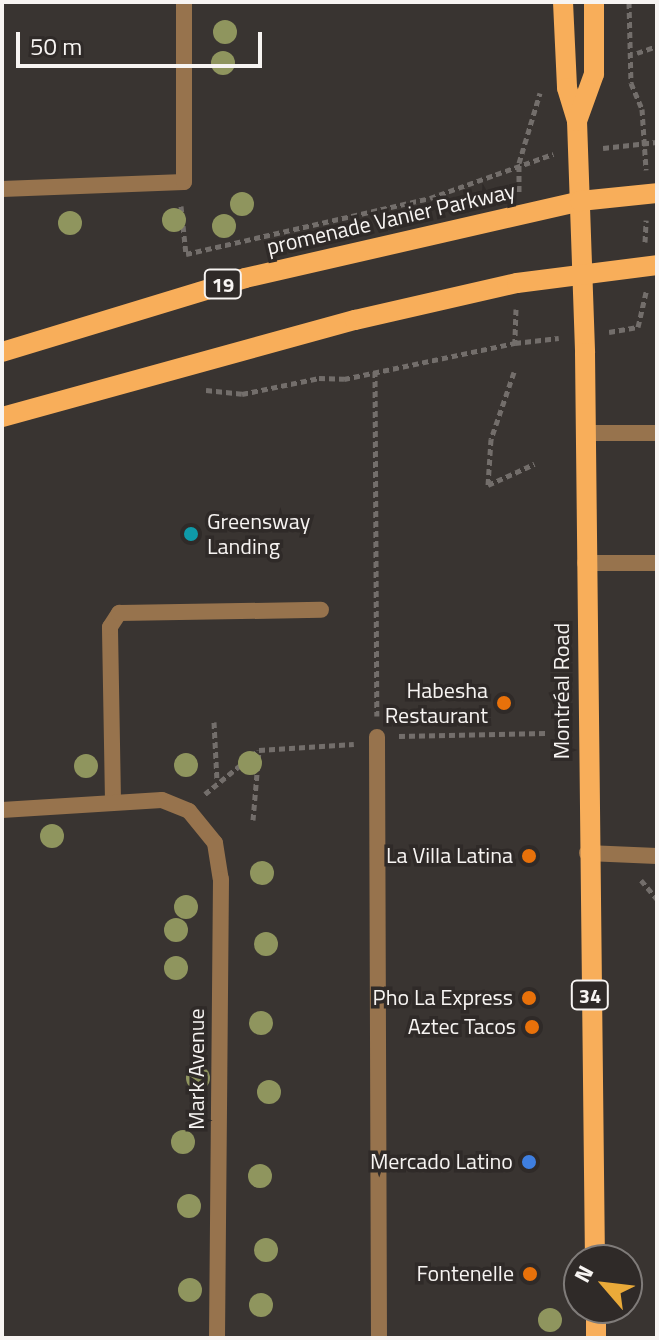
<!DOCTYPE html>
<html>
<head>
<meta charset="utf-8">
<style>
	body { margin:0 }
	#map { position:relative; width:659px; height:1340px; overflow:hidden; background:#393431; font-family:"Titillium Web",sans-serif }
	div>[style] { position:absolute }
	.path>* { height:5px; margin-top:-2.5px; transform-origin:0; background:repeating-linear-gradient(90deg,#736e6b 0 6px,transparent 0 10px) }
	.service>* { height:16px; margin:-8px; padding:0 8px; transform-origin:8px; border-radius:8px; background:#97734d }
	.minor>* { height:16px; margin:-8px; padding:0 8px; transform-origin:8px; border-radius:8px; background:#97734d }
	.primary>* { height:20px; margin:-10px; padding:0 10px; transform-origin:10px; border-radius:10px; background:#f8ae5a }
	.trees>* { width:24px; height:24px; margin:-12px; border-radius:50%; background:#8f955e }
	.dots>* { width:22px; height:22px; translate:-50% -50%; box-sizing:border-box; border:4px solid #2f2a28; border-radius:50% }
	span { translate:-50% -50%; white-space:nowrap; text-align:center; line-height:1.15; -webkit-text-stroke:7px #2f2a28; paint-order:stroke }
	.shield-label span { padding:2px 6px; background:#2f2a28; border:2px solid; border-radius:6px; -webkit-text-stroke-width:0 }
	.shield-label { font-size:20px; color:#f7f4f2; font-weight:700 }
	.street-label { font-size:22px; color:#f7f4f2 }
	.poi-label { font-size:22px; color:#f7f4f2 }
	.left { translate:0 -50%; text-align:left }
	.right { translate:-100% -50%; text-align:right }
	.frame { position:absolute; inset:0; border:4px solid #f7f4f2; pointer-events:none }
	.north { position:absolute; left:563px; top:1244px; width:80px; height:80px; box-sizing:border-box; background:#2f2a28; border:2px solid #7f7b79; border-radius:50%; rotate:298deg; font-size:22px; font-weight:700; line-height:32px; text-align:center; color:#f7f4f2 }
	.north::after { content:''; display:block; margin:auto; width:28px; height:36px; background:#eaaa39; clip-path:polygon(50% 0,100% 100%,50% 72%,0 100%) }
	.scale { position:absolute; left:16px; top:32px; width:246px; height:36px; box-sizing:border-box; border:4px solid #f7f4f2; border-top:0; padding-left:10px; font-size:24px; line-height:28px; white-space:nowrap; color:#f7f4f2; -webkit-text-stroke:6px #2f2a28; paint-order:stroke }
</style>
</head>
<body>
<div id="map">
	<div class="path">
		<i style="left:629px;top:2px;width:81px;rotate:88.6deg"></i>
		<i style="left:631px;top:83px;width:28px;rotate:67deg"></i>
		<i style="left:642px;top:109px;width:61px;rotate:86.2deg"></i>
		<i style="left:637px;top:53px;width:21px;rotate:-19deg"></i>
		<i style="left:603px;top:148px;width:54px;rotate:-6.3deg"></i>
		<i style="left:519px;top:192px;width:29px;rotate:-90deg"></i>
		<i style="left:519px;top:163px;width:73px;rotate:-73.3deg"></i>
		<i style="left:181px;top:206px;width:48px;rotate:84.1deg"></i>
		<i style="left:186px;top:254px;width:250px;rotate:-12.9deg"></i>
		<i style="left:430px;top:198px;width:131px;rotate:-19.7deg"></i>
		<i style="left:645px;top:242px;width:22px;rotate:-87deg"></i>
		<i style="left:516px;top:309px;width:34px;rotate:92deg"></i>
		<i style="left:515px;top:343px;width:44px;rotate:-6.5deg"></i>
		<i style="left:609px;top:332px;width:29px;rotate:-10deg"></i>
		<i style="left:638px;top:327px;width:36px;rotate:-77deg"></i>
		<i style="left:375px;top:371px;width:345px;rotate:89.7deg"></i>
		<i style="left:514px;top:372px;width:71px;rotate:108.9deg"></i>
		<i style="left:491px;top:439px;width:46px;rotate:93.7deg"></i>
		<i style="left:488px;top:485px;width:51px;rotate:-24.5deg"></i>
		<i style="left:206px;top:390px;width:36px;rotate:6deg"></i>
		<i style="left:242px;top:394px;width:79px;rotate:-11.7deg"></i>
		<i style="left:319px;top:378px;width:25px;rotate:2deg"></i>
		<i style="left:344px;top:379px;width:175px;rotate:-11.9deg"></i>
		<i style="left:214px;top:722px;width:59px;rotate:87.1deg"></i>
		<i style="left:399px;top:736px;width:147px;rotate:-1.2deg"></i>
		<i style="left:205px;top:794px;width:70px;rotate:-39.2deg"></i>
		<i style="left:259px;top:750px;width:95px;rotate:-3.6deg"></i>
		<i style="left:253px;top:820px;width:70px;rotate:-85.1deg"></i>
		<i style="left:641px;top:880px;width:25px;rotate:50deg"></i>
	</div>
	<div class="service">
		<i style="left:584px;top:433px;width:73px"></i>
		<i style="left:585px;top:563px;width:72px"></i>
		<i style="left:377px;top:737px;width:601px;rotate:89.81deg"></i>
		<i style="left:113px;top:801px;width:174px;rotate:-91deg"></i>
		<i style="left:110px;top:627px;width:17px;rotate:-57deg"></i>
		<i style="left:119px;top:613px;width:202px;rotate:-0.9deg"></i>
	</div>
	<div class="minor">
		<i style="left:2px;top:189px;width:182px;rotate:-2.2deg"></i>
		<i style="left:184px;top:182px;width:180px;rotate:-90deg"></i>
		<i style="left:2px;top:810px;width:160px;rotate:-3.6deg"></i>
		<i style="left:162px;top:800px;width:29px;rotate:22deg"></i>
		<i style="left:189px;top:811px;width:41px;rotate:50.9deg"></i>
		<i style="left:215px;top:843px;width:36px;rotate:81deg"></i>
		<i style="left:221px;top:879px;width:459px;rotate:90.5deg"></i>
		<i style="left:587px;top:853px;width:70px;rotate:2.5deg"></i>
	</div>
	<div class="primary">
		<i style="left:563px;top:2px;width:86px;rotate:87.3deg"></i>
		<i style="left:567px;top:88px;width:34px;rotate:73deg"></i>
		<i style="left:577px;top:121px;width:232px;rotate:88deg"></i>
		<i style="left:585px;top:353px;width:907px;rotate:89.37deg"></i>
		<i style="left:577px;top:121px;width:50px;rotate:-70.1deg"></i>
		<i style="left:594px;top:74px;width:72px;rotate:-90deg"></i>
		<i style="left:2px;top:352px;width:254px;rotate:-16.9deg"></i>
		<i style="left:245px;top:278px;width:344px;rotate:-12.9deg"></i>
		<i style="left:580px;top:201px;width:77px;rotate:-5.9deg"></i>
		<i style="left:2px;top:417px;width:366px;rotate:-15.4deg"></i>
		<i style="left:355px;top:320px;width:166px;rotate:-12.9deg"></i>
		<i style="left:517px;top:283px;width:141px;rotate:-7.3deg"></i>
		<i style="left:596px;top:1308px;width:30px;rotate:90deg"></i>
	</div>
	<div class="trees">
		<i style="left:225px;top:32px"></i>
		<i style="left:223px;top:63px"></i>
		<i style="left:242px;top:204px"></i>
		<i style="left:174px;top:220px"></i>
		<i style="left:70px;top:223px"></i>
		<i style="left:224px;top:226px"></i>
		<i style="left:250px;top:763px"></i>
		<i style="left:186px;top:765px"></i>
		<i style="left:86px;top:766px"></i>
		<i style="left:52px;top:836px"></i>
		<i style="left:262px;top:873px"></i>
		<i style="left:186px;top:907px"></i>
		<i style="left:176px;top:930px"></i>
		<i style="left:266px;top:944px"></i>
		<i style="left:176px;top:968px"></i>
		<i style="left:261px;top:1023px"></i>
		<i style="left:198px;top:1078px"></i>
		<i style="left:269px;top:1092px"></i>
		<i style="left:183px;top:1142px"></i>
		<i style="left:260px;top:1176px"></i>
		<i style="left:189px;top:1206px"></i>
		<i style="left:266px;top:1250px"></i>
		<i style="left:190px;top:1290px"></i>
		<i style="left:261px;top:1305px"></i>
		<i style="left:550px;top:1320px"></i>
	</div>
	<div class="dots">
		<i style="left:191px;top:534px;background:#0f9aa8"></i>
		<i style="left:504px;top:703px;background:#e8710a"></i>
		<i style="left:529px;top:856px;background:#e8710a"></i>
		<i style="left:529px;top:998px;background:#e8710a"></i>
		<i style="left:532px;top:1027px;background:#e8710a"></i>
		<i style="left:529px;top:1162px;background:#3f7fe0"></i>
		<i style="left:530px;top:1274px;background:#e8710a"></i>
	</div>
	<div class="shield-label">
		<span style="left:223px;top:284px">19</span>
		<span style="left:590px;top:995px">34</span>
	</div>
	<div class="street-label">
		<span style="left:391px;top:219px;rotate:-13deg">promenade Vanier Parkway</span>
		<span style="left:562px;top:691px;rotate:-90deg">Montréal Road</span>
		<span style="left:197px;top:1069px;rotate:-90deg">Mark Avenue</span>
	</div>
	<div class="poi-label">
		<span class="left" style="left:207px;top:534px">Greensway<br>Landing</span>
		<span class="right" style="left:488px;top:703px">Habesha<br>Restaurant</span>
		<span class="right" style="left:513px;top:856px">La Villa Latina</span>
		<span class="right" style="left:513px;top:998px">Pho La Express</span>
		<span class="right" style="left:516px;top:1027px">Aztec Tacos</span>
		<span class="right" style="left:513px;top:1162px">Mercado Latino</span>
		<span class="right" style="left:514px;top:1274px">Fontenelle</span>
	</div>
	<div class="frame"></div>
	<div class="north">N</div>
	<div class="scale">50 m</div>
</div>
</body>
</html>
